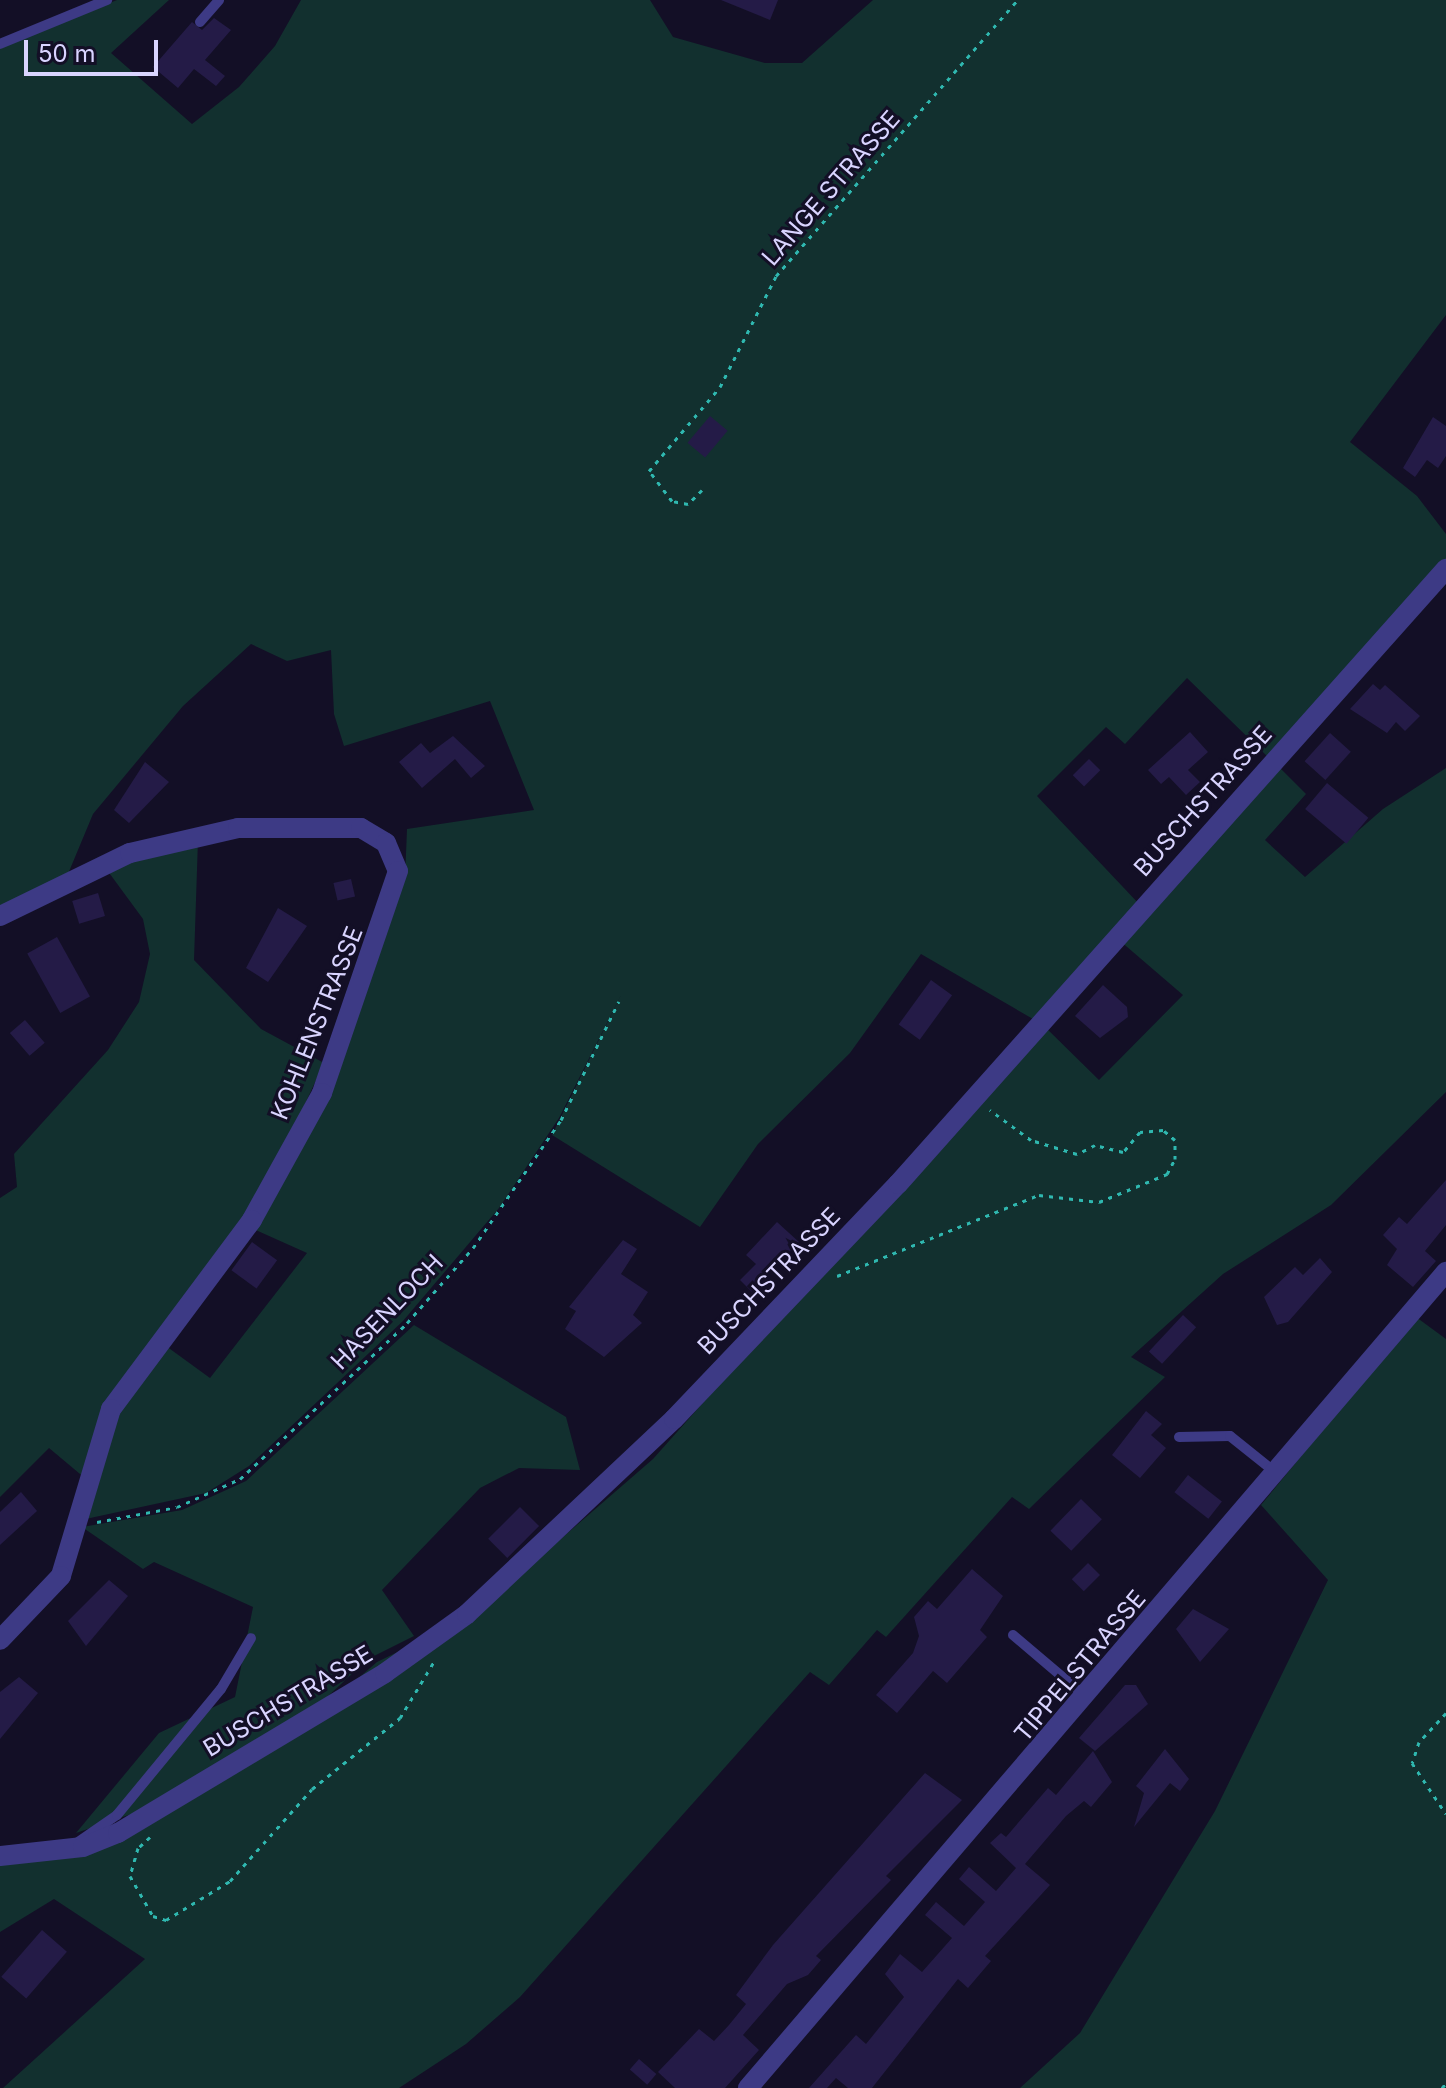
<!DOCTYPE html>
<html>
<head>
<meta charset="utf-8">
<style>
	body { margin:0 }
	#map { position:relative; width:1446px; height:2088px; overflow:hidden; background:#130f26; font-family:Inter,sans-serif }
	div>[style] { position:absolute }
	.green>* { inset:0; background:#12302f }
	.building>* { inset:0; background:#241b47; transform-origin:0 0 }
	.path>* { height:3px; margin-top:-1.5px; transform-origin:0; background:repeating-linear-gradient(90deg,#2fb8b0 0 4px,transparent 0 10px) }
	.service>* { height:10px; margin:-5px; padding:0 5px; transform-origin:5px; border-radius:5px; background:#3d3a85 }
	.minor>* { height:20px; margin:-10px; padding:0 10px; transform-origin:10px; border-radius:10px; background:#3d3a85 }
	.tertiary>* { height:20px; margin:-10px; padding:0 10px; transform-origin:10px; border-radius:10px; background:#3d3a85 }
	span { translate:-50% -50%; white-space:nowrap; text-align:center; line-height:1.15; -webkit-text-stroke:6px #130f26; paint-order:stroke }
	.street-label { font-size:24px; color:#d9d4ff }
	.scale { position:absolute; left:24px; top:40px; width:134px; height:36px; box-sizing:border-box; border:4px solid #d9d4ff; border-top:0; padding-left:10px; font-size:24px; line-height:28px; white-space:nowrap; color:#d9d4ff; -webkit-text-stroke:6px #130f26; paint-order:stroke }
</style>
</head>
<body>
<div id="map">
	<div class="green">
		<i style="clip-path:polygon(117px 0,169px 0,111px 53px,192px 124px,239px 87px,275px 46px,301px 0,650px 0,673px 37px,765px 63px,802px 63px,873px 0,1446px 0,1446px 315px,1350px 442px,1417px 496px,1446px 534px,1446px 560px,1270px 759px,1187px 678px,1125px 744px,1106px 727px,1037px 796px,1140px 905px,1033px 1019px,921px 954px,850px 1053px,758px 1144px,700px 1227px,552px 1135px,621px 995px,559px 1118px,499px 1208px,403px 1321px,249px 1466px,206px 1493px,81px 1520px,113px 1410px,166px 1346px,210px 1378px,307px 1253px,251px 1228px,281px 1179px,405px 879px,407px 829px,534px 810px,490px 701px,344px 746px,334px 714px,331px 650px,287px 661px,251px 644px,183px 706px,93px 814px,68px 874px,0 911px,0 47px)"></i>
		<i style="clip-path:polygon(1277px 765px,1306px 794px,1265px 840px,1305px 877px,1383px 809px,1446px 768px,1446px 1092px,1331px 1205px,1223px 1274px,1131px 1357px,1165px 1377px,1029px 1509px,1012px 1497px,886px 1637px,877px 1630px,829px 1685px,810px 1672px,520px 1997px,466px 2044px,399px 2088px,3px 2088px,145px 1959px,54px 1899px,0 1932px,0 1857px,100px 1833px,332px 1701px,377px 1662px,473px 1615px,653px 1459px,1041px 1023px,1099px 1080px,1183px 995px,1119px 940px)"></i>
		<i style="clip-path:polygon(198px 840px,194px 960px,261px 1029px,324px 1063px,270px 1179px,122px 1389px,86px 1479px,49px 1448px,0 1497px,0 1198px,17px 1187px,14px 1154px,108px 1050px,139px 1002px,150px 954px,143px 919px,107px 870px)"></i>
		<i style="clip-path:polygon(1416px 1317px,1446px 1339px,1446px 2088px,1020px 2088px,1080px 2033px,1215px 1811px,1328px 1580px,1261px 1505px)"></i>
		<i style="clip-path:polygon(414px 1325px,566px 1417px,580px 1470px,519px 1468px,480px 1488px,382px 1590px,414px 1636px,368px 1659px,326px 1698px,155px 1806px,76px 1833px,159px 1733px,235px 1697px,253px 1607px,154px 1562px,143px 1569px,82px 1527px,182px 1510px,246px 1481px)"></i>
	</div>
	<div class="building">
		<i style="clip-path:polygon(721px 0,778px 0,770px 20px)"></i>
		<i style="clip-path:polygon(214px 18px,231px 30px,205px 60px,225px 76px,216px 86px,194px 69px,178px 88px,153px 67px,192px 22px,202px 30px)"></i>
		<i style="left:710px;top:416px;width:23px;height:35px;rotate:40deg"></i>
		<i style="clip-path:polygon(1433px 417px,1446px 426px,1446px 456px,1438px 468px,1427px 460px,1415px 477px,1403px 468px)"></i>
		<i style="clip-path:polygon(1373px 684px,1380px 690px,1385px 685px,1420px 716px,1405px 731px,1396px 722px,1387px 733px,1350px 709px)"></i>
		<i style="clip-path:polygon(1190px 732px,1208px 752px,1188px 770px,1200px 782px,1186px 795px,1169px 777px,1161px 784px,1148px 770px)"></i>
		<i style="left:1330px;top:733px;width:28px;height:38px;rotate:42deg"></i>
		<i style="clip-path:polygon(453px 736px,485px 766px,471px 778px,455px 759px,422px 788px,399px 762px,421px 743px,430px 753px)"></i>
		<i style="left:1089px;top:759px;width:16px;height:23px;rotate:45deg"></i>
		<i style="clip-path:polygon(145px 762px,169px 782px,129px 823px,114px 810px)"></i>
		<i style="left:1327px;top:783px;width:54px;height:34px;rotate:40deg"></i>
		<i style="left:351px;top:879px;width:18px;height:18px;rotate:77deg"></i>
		<i style="left:98px;top:893px;width:24px;height:27px;rotate:73deg"></i>
		<i style="clip-path:polygon(278px 908px,307px 926px,268px 982px,246px 968px)"></i>
		<i style="left:57px;top:937px;width:68px;height:34px;rotate:61deg"></i>
		<i style="left:931px;top:980px;width:26px;height:55px;rotate:36deg"></i>
		<i style="clip-path:polygon(1103px 985px,1127px 1007px,1128px 1017px,1100px 1038px,1075px 1016px)"></i>
		<i style="left:25px;top:1020px;width:30px;height:20px;rotate:49deg"></i>
		<i style="clip-path:polygon(1446px 1180px,1446px 1225px,1425px 1251px,1436px 1261px,1413px 1287px,1387px 1265px,1397px 1249px,1383px 1235px,1399px 1217px,1407px 1224px)"></i>
		<i style="clip-path:polygon(777px 1222px,799px 1242px,752px 1292px,740px 1280px,756px 1264px,746px 1255px)"></i>
		<i style="clip-path:polygon(623px 1240px,637px 1249px,621px 1274px,648px 1292px,633px 1315px,642px 1323px,604px 1357px,565px 1329px,576px 1311px,569px 1307px)"></i>
		<i style="left:252px;top:1242px;width:31px;height:35px;rotate:36deg"></i>
		<i style="clip-path:polygon(1320px 1258px,1332px 1272px,1288px 1322px,1277px 1325px,1264px 1297px,1295px 1267px,1303px 1275px)"></i>
		<i style="left:1183px;top:1315px;width:18px;height:50px;rotate:43deg"></i>
		<i style="clip-path:polygon(1146px 1411px,1162px 1424px,1151px 1435px,1166px 1448px,1140px 1478px,1112px 1455px)"></i>
		<i style="left:1188px;top:1475px;width:43px;height:22px;rotate:38deg"></i>
		<i style="clip-path:polygon(21px 1492px,37px 1511px,0 1545px,0 1512px)"></i>
		<i style="left:1081px;top:1499px;width:29px;height:44px;rotate:44deg"></i>
		<i style="left:520px;top:1507px;width:27px;height:45px;rotate:45deg"></i>
		<i style="left:1088px;top:1563px;width:17px;height:23px;rotate:45deg"></i>
		<i style="clip-path:polygon(972px 1569px,1003px 1596px,980px 1630px,987px 1637px,947px 1683px,933px 1671px,897px 1713px,876px 1695px,913px 1653px,919px 1636px,914px 1617px,928px 1601px,937px 1609px)"></i>
		<i style="clip-path:polygon(109px 1580px,128px 1596px,86px 1646px,68px 1621px)"></i>
		<i style="clip-path:polygon(1193px 1609px,1229px 1629px,1200px 1662px,1176px 1629px)"></i>
		<i style="clip-path:polygon(19px 1677px,38px 1693px,0 1739px,0 1692px)"></i>
		<i style="clip-path:polygon(1125px 1685px,1136px 1685px,1148px 1704px,1095px 1751px,1079px 1738px)"></i>
		<i style="clip-path:polygon(1165px 1749px,1189px 1779px,1180px 1791px,1170px 1783px,1134px 1827px,1144px 1793px,1136px 1786px)"></i>
		<i style="clip-path:polygon(1093px 1751px,1112px 1782px,1091px 1807px,1084px 1801px,1066px 1816px,1025px 1864px,1050px 1885px,985px 1956px,991px 1961px,968px 1988px,958px 1979px,872px 2088px,848px 2088px,836px 2078px,827px 2088px,809px 2088px,856px 2035px,866px 2044px,904px 1997px,885px 1974px,900px 1954px,922px 1972px,952px 1938px,925px 1915px,936px 1902px,964px 1926px,985px 1902px,959px 1879px,969px 1867px,996px 1891px,1016px 1868px,990px 1843px,1001px 1833px,1006px 1837px,1048px 1788px,1056px 1795px)"></i>
		<i style="clip-path:polygon(925px 1773px,962px 1800px,886px 1876px,891px 1880px,816px 1956px,821px 1960px,808px 1975px,787px 1984px,743px 2035px,759px 2050px,725px 2088px,675px 2088px,658px 2072px,699px 2029px,714px 2041px,729px 2025px,746px 2004px,736px 1995px,773px 1945px)"></i>
		<i style="left:42px;top:1930px;width:33px;height:62px;rotate:41deg"></i>
		<i style="left:639px;top:2059px;width:23px;height:14px;rotate:41deg"></i>
	</div>
	<div class="path">
		<i style="left:702px;top:490px;width:20px;rotate:135deg"></i>
		<i style="left:688px;top:504px;width:16px;rotate:-169deg"></i>
		<i style="left:672px;top:501px;width:38px;rotate:-127deg"></i>
		<i style="left:649px;top:471px;width:110px;rotate:-49.8deg"></i>
		<i style="left:720px;top:387px;width:124px;rotate:-63.2deg"></i>
		<i style="left:776px;top:276px;width:367px;rotate:-48.8deg"></i>
		<i style="left:837px;top:1276px;width:218px;rotate:-21.9deg"></i>
		<i style="left:1039px;top:1195px;width:60px;rotate:6.7deg"></i>
		<i style="left:1099px;top:1202px;width:74px;rotate:-22.4deg"></i>
		<i style="left:1167px;top:1174px;width:17px;rotate:-62deg"></i>
		<i style="left:1175px;top:1159px;width:19px;rotate:-90deg"></i>
		<i style="left:1175px;top:1140px;width:16px;rotate:-140deg"></i>
		<i style="left:1163px;top:1130px;width:23px;rotate:175deg"></i>
		<i style="left:1140px;top:1132px;width:26px;rotate:130deg"></i>
		<i style="left:1123px;top:1152px;width:29px;rotate:-166deg"></i>
		<i style="left:1095px;top:1145px;width:20px;rotate:153deg"></i>
		<i style="left:1077px;top:1154px;width:48px;rotate:-163.1deg"></i>
		<i style="left:1031px;top:1140px;width:51px;rotate:-143.8deg"></i>
		<i style="left:97px;top:1522px;width:81px;rotate:-10.6deg"></i>
		<i style="left:177px;top:1507px;width:69px;rotate:-24deg"></i>
		<i style="left:240px;top:1479px;width:229px;rotate:-43deg"></i>
		<i style="left:407px;top:1323px;width:100px;rotate:-48.7deg"></i>
		<i style="left:473px;top:1248px;width:155px;rotate:-55.5deg"></i>
		<i style="left:561px;top:1120px;width:132px;rotate:-64deg"></i>
		<i style="left:1446px;top:1713px;width:40px;rotate:133deg"></i>
		<i style="left:1419px;top:1742px;width:22px;rotate:108deg"></i>
		<i style="left:1412px;top:1763px;width:61px;rotate:56.3deg"></i>
		<i style="left:150px;top:1837px;width:16px;rotate:137deg"></i>
		<i style="left:138px;top:1848px;width:29px;rotate:106deg"></i>
		<i style="left:130px;top:1876px;width:46px;rotate:60.1deg"></i>
		<i style="left:153px;top:1916px;width:14px;rotate:17deg"></i>
		<i style="left:166px;top:1920px;width:75px;rotate:-31.4deg"></i>
		<i style="left:230px;top:1881px;width:123px;rotate:-48.3deg"></i>
		<i style="left:312px;top:1789px;width:113px;rotate:-38.9deg"></i>
		<i style="left:400px;top:1718px;width:68px;rotate:-58.9deg"></i>
		<i style="left:1442px;top:2088px;width:6px;rotate:-51deg"></i>
	</div>
	<div class="service">
		<i style="left:200px;top:22px;width:29px;rotate:-49deg"></i>
		<i style="left:0;top:44px;width:116px;rotate:-22.4deg"></i>
		<i style="left:1179px;top:1437px;width:51px;rotate:-1.1deg"></i>
		<i style="left:1230px;top:1436px;width:58px;rotate:38.7deg"></i>
		<i style="left:1013px;top:1635px;width:96px;rotate:40.3deg"></i>
		<i style="left:78px;top:1842px;width:47px;rotate:-34.7deg"></i>
		<i style="left:117px;top:1815px;width:163px;rotate:-50.5deg"></i>
		<i style="left:221px;top:1689px;width:59px;rotate:-59.5deg"></i>
	</div>
	<div class="minor">
		<i style="left:0;top:1856px;width:83px;rotate:-6.2deg"></i>
		<i style="left:83px;top:1847px;width:38px;rotate:-22deg"></i>
		<i style="left:118px;top:1833px;width:311px;rotate:-30.9deg"></i>
		<i style="left:385px;top:1673px;width:101px;rotate:-35.7deg"></i>
		<i style="left:467px;top:1614px;width:284px;rotate:-43.3deg"></i>
		<i style="left:674px;top:1419px;width:325px;rotate:-46.4deg"></i>
		<i style="left:898px;top:1184px;width:824px;rotate:-48.3deg"></i>
	</div>
	<div class="tertiary">
		<i style="left:0;top:916px;width:144px;rotate:-25.9deg"></i>
		<i style="left:130px;top:853px;width:111px;rotate:-13deg"></i>
		<i style="left:238px;top:828px;width:123px"></i>
		<i style="left:361px;top:828px;width:29px;rotate:31deg"></i>
		<i style="left:386px;top:843px;width:30px;rotate:67deg"></i>
		<i style="left:398px;top:871px;width:235px;rotate:108.9deg"></i>
		<i style="left:322px;top:1093px;width:145px;rotate:118.9deg"></i>
		<i style="left:252px;top:1220px;width:236px;rotate:126.7deg"></i>
		<i style="left:111px;top:1409px;width:174px;rotate:106.7deg"></i>
		<i style="left:61px;top:1576px;width:88px;rotate:133.6deg"></i>
		<i style="left:748px;top:2088px;width:1074px;rotate:-49.46deg"></i>
	</div>
	<div class="street-label">
		<span style="left:831px;top:188px;rotate:-49deg">LANGE STRASSE</span>
		<span style="left:1203px;top:801px;rotate:-48deg">BUSCHSTRASSE</span>
		<span style="left:317px;top:1023px;rotate:-68deg">KOHLENSTRASSE</span>
		<span style="left:769px;top:1281px;rotate:-46deg">BUSCHSTRASSE</span>
		<span style="left:387px;top:1312px;rotate:-46deg">HASENLOCH</span>
		<span style="left:1080px;top:1666px;rotate:-50deg">TIPPELSTRASSE</span>
		<span style="left:288px;top:1701px;rotate:-31deg">BUSCHSTRASSE</span>
	</div>
	<div class="scale">50 m</div>
</div>
</body>
</html>
